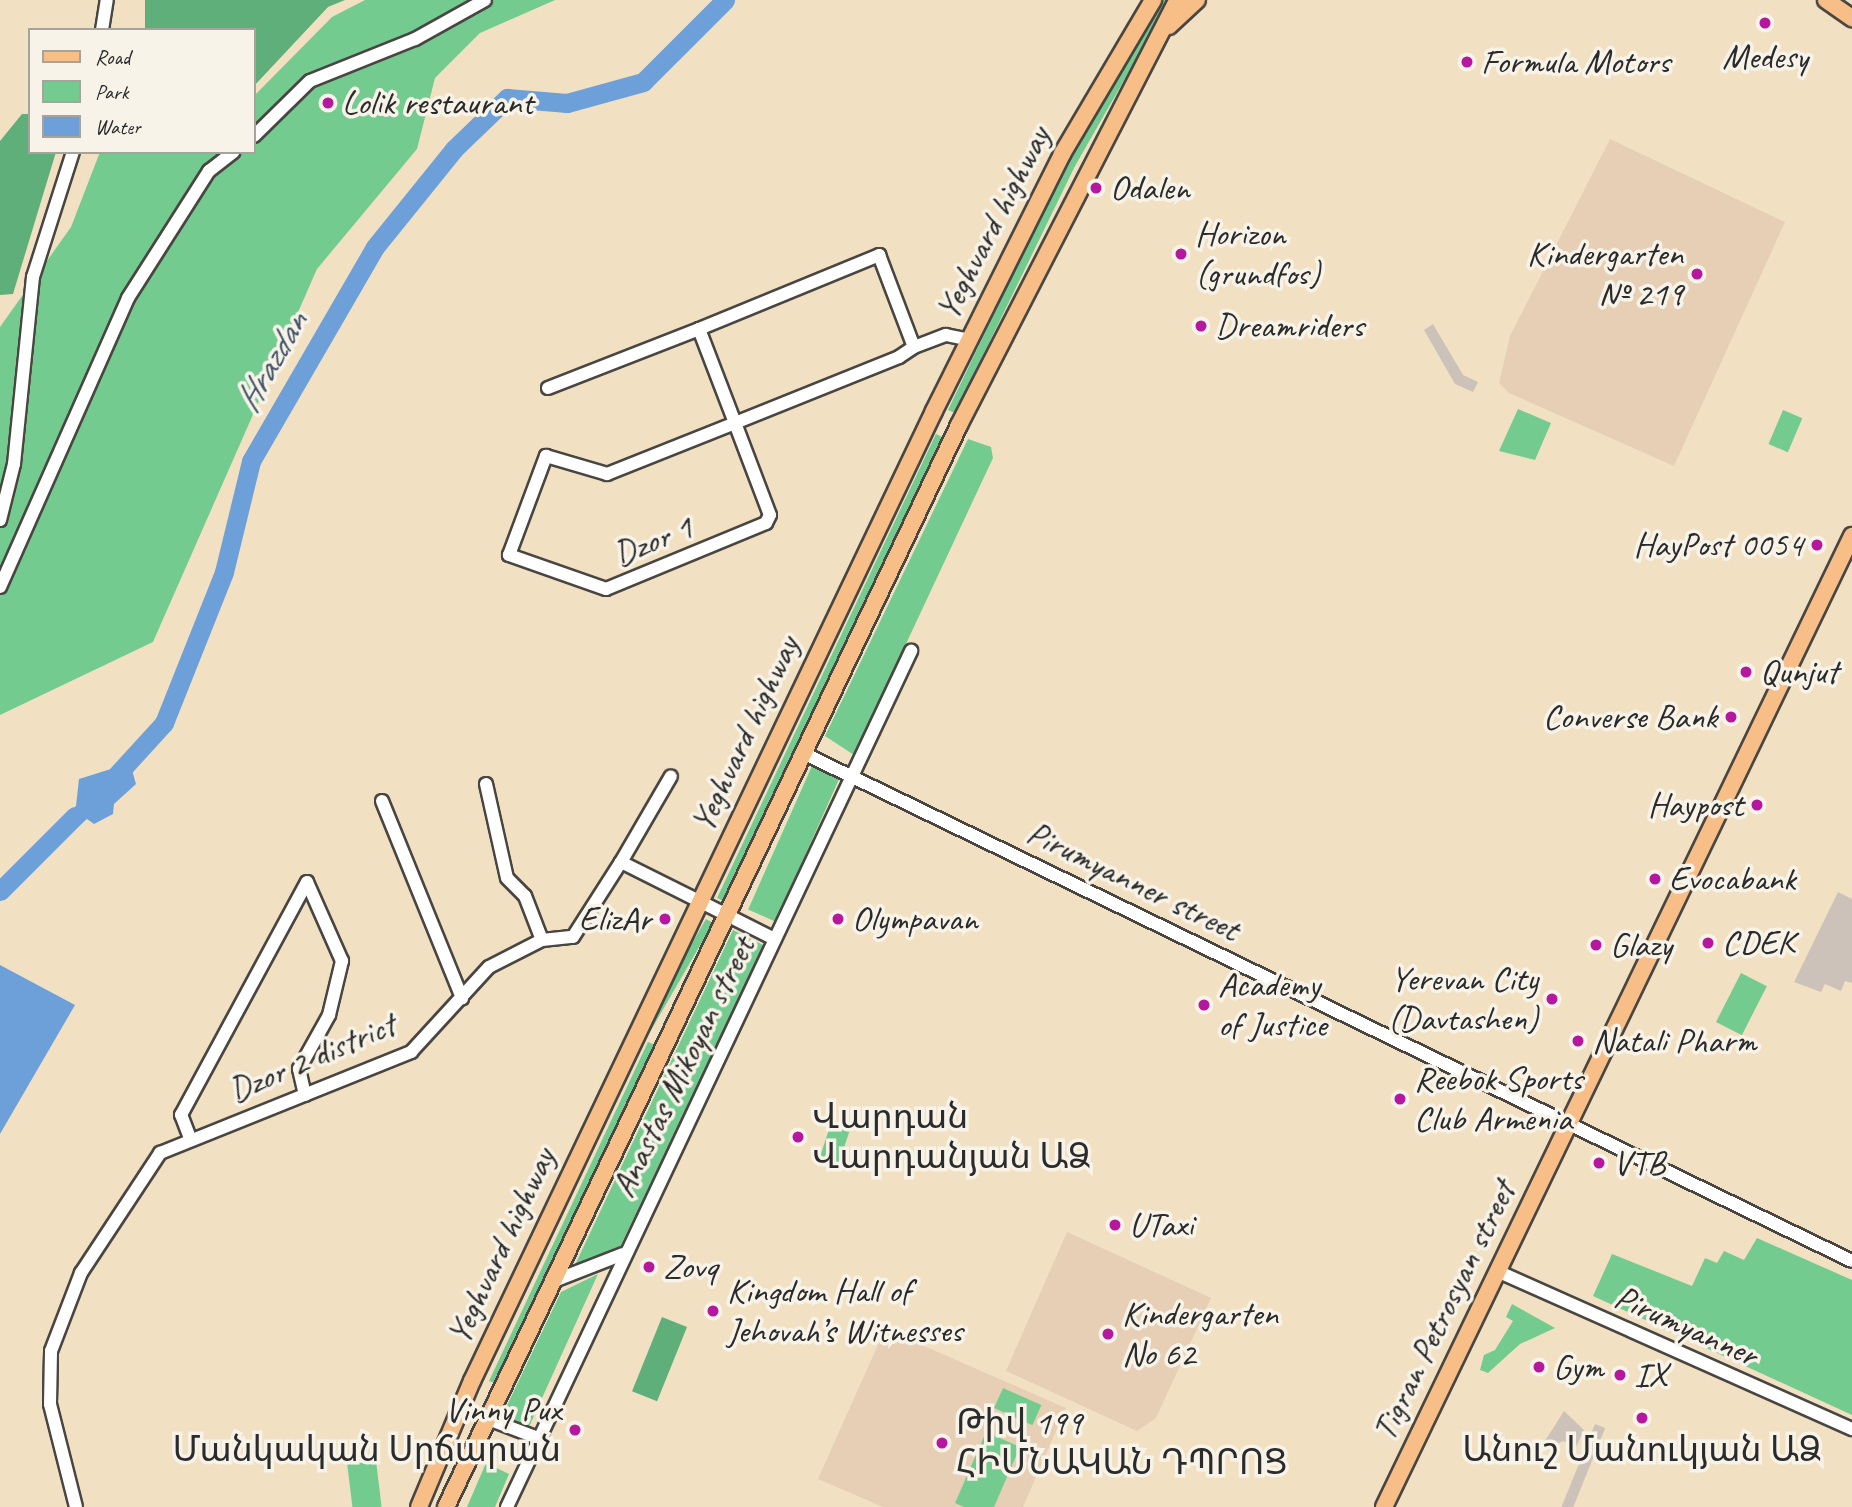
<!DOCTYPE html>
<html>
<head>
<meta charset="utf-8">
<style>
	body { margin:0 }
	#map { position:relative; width:1852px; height:1507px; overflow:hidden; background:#f2e0c3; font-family:Caveat,"Noto Sans Armenian",sans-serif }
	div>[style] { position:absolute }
	.built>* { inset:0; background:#e7cfb5 }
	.industrial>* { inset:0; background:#cdc2b9; transform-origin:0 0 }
	.green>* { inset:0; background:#74cb90; transform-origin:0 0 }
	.forest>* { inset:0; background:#5faf7a; transform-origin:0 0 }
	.water>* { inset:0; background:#6da0d8 }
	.river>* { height:19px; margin:-9.5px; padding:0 9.5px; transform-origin:9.5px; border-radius:9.5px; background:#6da0d8 }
	.roads { filter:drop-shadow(2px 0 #494642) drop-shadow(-2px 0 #494642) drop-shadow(0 2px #494642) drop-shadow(0 -2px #494642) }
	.minor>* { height:12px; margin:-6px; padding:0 6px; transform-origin:6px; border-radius:6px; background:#fff }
	.major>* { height:16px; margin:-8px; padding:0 8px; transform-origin:8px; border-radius:8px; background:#f7be88 }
	.dots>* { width:19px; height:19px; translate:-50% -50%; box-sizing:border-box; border:4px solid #f7f3e8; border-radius:50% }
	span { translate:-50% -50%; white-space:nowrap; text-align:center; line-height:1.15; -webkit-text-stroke:7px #f7f3e8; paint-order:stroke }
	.poi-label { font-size:35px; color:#2b2b2b }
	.left { translate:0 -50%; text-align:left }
	.right { translate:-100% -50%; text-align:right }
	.street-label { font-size:35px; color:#2b2b2b }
	.water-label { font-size:37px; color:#425468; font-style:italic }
	.legend { position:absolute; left:28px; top:28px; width:228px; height:126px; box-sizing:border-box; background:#f7f3e8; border:2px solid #a5a39c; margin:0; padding:9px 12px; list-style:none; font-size:21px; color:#2b2b2b }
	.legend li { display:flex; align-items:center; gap:14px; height:35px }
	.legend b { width:35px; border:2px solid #a5a39c }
</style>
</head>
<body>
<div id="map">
	<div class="built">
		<i style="clip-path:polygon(1610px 139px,1785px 222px,1674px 466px,1509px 393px,1499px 383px,1510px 336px)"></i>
		<i style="clip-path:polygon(1067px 1232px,1211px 1298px,1156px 1418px,1137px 1431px,1006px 1371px)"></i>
		<i style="clip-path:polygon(885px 1329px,1066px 1408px,1023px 1507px,883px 1507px,818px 1479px)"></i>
	</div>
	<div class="industrial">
		<i style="clip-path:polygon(1433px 324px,1463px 375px,1478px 382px,1473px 392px,1455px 384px,1424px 330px)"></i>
		<i style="clip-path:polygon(1838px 892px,1852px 899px,1852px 983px,1845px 981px,1841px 991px,1825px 984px,1821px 992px,1794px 982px)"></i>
		<i style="clip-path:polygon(1564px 1411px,1584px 1430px,1576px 1447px,1563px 1441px,1551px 1447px,1545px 1441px)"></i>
		<i style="left:1595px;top:1424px;width:11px;height:92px;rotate:22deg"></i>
	</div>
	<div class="green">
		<i style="clip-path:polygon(365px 0,555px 0,480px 33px,435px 78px,417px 149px,317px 269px,153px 642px,0 715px,0 327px,71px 227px,100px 152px,254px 152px,254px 96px,332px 17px)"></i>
		<i style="clip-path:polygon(1161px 0,1170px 0,1075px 166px,955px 413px,948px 410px,1067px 162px)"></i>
		<i style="clip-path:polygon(1518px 409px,1551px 423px,1535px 460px,1499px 451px)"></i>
		<i style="left:1783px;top:410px;width:21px;height:37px;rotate:23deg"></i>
		<i style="clip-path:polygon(936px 434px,942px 437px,757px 832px,723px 901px,717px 898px)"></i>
		<i style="clip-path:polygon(968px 439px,991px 447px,993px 458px,854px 755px,825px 736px)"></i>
		<i style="left:812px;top:766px;width:30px;height:157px;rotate:24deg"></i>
		<i style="left:706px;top:919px;width:8px;height:125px;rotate:30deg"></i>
		<i style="clip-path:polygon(733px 930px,765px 946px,619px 1249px,574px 1267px)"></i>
		<i style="left:1741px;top:973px;width:29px;height:55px;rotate:27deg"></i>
		<i style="clip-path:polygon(648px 1042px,655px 1045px,495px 1383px,489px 1381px)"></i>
		<i style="left:832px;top:1120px;width:20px;height:40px;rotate:18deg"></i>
		<i style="clip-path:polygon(1757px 1238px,1852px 1280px,1852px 1415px,1593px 1296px,1612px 1254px,1692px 1286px,1705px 1258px,1717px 1263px,1724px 1251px,1744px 1260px)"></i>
		<i style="clip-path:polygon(598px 1274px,529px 1427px,502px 1416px,561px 1292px)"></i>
		<i style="clip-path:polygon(1512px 1304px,1555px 1328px,1520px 1344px,1488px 1373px,1480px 1370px,1484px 1355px,1495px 1350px,1513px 1321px,1506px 1317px)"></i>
		<i style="left:1003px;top:1388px;width:42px;height:22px;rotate:24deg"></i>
		<i style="clip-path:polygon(986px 1432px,1020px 1447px,994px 1507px,964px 1507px,955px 1503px)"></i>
		<i style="left:376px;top:1461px;width:46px;height:29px;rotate:83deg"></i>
		<i style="clip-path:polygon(486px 1463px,509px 1474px,495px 1507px,467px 1507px)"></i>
	</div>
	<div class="forest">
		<i style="clip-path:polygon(145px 0,345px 0,328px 7px,254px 86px,254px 30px,145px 30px)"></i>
		<i style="clip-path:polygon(22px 114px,30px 114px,30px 152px,56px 152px,13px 294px,0 295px,0 141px)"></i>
		<i style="left:662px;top:1317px;width:27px;height:80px;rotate:22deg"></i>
	</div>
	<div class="water">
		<i style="clip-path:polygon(130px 763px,136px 784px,114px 804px,113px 814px,94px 824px,87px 819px,66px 837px,58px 832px,54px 825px,76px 806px,79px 779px)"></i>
		<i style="clip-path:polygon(0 965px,75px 1005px,0 1134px)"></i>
	</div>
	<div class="river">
		<i style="left:112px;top:780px;width:77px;rotate:-47.6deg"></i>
		<i style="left:164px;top:723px;width:162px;rotate:-68.3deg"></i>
		<i style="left:224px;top:572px;width:114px;rotate:-76.3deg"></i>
		<i style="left:251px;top:461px;width:247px;rotate:-59.9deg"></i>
		<i style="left:375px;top:247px;width:126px;rotate:-51.1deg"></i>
		<i style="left:454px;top:149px;width:74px;rotate:-43.9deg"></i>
		<i style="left:507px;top:98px;width:60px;rotate:4.8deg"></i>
		<i style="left:567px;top:103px;width:79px;rotate:-15.4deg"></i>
		<i style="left:643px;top:82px;width:116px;rotate:-45deg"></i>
		<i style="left:0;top:891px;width:106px;rotate:-45deg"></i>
	</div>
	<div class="roads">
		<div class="minor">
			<i style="left:102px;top:30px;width:30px;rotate:-81deg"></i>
			<i style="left:254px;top:136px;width:78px;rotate:-44.5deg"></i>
			<i style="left:310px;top:81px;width:113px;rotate:-21.8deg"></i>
			<i style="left:415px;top:39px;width:80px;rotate:-29.1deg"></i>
			<i style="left:699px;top:329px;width:195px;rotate:-22.3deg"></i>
			<i style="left:879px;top:255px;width:98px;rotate:69.2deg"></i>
			<i style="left:548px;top:388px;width:162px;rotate:-21.3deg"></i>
			<i style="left:699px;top:329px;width:101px;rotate:69deg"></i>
			<i style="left:735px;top:423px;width:98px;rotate:69.2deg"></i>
			<i style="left:770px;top:515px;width:9px;rotate:117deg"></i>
			<i style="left:766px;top:523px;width:173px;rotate:157.6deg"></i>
			<i style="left:606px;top:589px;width:103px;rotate:-160.7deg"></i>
			<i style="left:509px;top:555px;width:106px;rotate:-69.5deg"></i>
			<i style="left:546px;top:456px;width:64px;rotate:16.4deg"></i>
			<i style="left:607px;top:474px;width:138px;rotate:-21.7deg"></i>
			<i style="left:735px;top:423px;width:177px;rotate:-21.9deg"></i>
			<i style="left:899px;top:357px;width:18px;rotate:-34deg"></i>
			<i style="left:914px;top:347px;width:34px;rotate:-21deg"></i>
			<i style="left:946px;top:335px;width:24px;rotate:12deg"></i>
			<i style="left:0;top:520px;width:58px;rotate:-76deg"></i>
			<i style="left:14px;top:464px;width:188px;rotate:-84.2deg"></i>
			<i style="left:33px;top:277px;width:131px;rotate:-72.3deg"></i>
			<i style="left:0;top:587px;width:316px;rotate:-66.1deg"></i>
			<i style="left:128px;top:298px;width:151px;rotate:-57.5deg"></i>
			<i style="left:209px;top:171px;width:31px;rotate:-38deg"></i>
			<i style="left:805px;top:754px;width:1163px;rotate:25.84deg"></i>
			<i style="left:486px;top:784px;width:96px;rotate:77.4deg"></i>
			<i style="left:507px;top:878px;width:25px;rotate:45deg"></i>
			<i style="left:525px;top:896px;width:47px;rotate:68.9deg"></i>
			<i style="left:382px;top:801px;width:213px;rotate:67.9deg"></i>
			<i style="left:621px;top:862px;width:99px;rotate:-59.8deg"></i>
			<i style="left:305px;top:1095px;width:27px;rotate:-103deg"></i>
			<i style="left:299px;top:1069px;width:62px;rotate:-60.9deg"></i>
			<i style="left:329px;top:1015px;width:56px;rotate:-76.5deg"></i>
			<i style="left:342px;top:961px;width:86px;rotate:-113.9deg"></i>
			<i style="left:190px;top:1138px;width:25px;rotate:-111deg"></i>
			<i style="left:181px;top:1115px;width:265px;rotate:-61.6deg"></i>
			<i style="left:1497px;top:1271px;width:389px;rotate:24deg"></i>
			<i style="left:554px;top:1281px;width:74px;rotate:-21.4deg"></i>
			<i style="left:488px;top:1419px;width:53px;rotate:20.8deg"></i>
			<i style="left:76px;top:1507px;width:106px;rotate:-104.2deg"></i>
			<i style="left:50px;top:1404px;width:53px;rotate:-88.9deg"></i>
			<i style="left:51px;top:1351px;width:84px;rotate:-69deg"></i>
			<i style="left:81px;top:1273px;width:144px;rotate:-56.6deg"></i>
			<i style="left:160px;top:1153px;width:271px;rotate:-21.9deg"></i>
			<i style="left:411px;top:1052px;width:115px;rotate:-47.5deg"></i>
			<i style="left:489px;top:967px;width:59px;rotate:-27deg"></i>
			<i style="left:542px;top:940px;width:31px;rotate:-6deg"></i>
			<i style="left:573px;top:937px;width:89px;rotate:-57.4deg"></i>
			<i style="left:621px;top:862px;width:172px;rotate:26.6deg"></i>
			<i style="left:507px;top:1507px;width:947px;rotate:-64.73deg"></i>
		</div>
		<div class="major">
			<i style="left:1826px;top:0;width:32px;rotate:35deg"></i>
			<i style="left:1169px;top:26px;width:38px;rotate:-43deg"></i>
			<i style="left:419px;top:1507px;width:137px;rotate:-67.2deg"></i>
			<i style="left:472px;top:1381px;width:1074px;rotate:-64.53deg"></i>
			<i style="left:934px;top:411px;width:287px;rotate:-63.5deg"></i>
			<i style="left:1062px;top:154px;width:179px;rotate:-59.4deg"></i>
			<i style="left:446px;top:1507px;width:1197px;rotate:-64.63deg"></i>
			<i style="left:959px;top:425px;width:478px;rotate:-62.8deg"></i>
			<i style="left:1384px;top:1507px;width:1078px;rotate:-64.27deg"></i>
		</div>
	</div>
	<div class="dots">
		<i style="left:1765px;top:23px;background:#b5179e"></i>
		<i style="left:1467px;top:62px;background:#b5179e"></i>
		<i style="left:328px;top:103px;background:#b5179e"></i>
		<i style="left:1096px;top:188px;background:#b5179e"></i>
		<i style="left:1181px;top:254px;background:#b5179e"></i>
		<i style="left:1697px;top:274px;background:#b5179e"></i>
		<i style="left:1201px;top:326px;background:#b5179e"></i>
		<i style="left:1817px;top:545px;background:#b5179e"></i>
		<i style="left:1746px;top:672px;background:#b5179e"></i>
		<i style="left:1731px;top:717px;background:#b5179e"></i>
		<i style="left:1757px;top:805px;background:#b5179e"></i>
		<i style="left:1655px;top:879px;background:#b5179e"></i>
		<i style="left:665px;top:919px;background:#b5179e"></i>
		<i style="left:838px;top:919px;background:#b5179e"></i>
		<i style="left:1708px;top:943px;background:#b5179e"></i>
		<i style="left:1596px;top:945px;background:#b5179e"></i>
		<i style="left:1552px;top:999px;background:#b5179e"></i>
		<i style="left:1204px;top:1005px;background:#b5179e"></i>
		<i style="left:1578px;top:1041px;background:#b5179e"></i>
		<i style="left:1400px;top:1099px;background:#b5179e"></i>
		<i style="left:798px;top:1137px;background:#b5179e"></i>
		<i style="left:1599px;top:1163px;background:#b5179e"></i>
		<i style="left:1115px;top:1225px;background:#b5179e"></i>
		<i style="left:649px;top:1267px;background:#b5179e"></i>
		<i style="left:713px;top:1311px;background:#b5179e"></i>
		<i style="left:1108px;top:1334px;background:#b5179e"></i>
		<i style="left:1539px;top:1367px;background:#b5179e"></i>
		<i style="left:1620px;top:1375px;background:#b5179e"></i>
		<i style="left:1642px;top:1418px;background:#b5179e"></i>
		<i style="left:575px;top:1430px;background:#b5179e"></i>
		<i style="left:942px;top:1443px;background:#b5179e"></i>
	</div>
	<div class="poi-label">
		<span style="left:1765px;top:57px">Medesy</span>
		<span class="left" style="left:1481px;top:62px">Formula Motors</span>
		<span class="left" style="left:342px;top:103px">Lolik restaurant</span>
		<span class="left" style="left:1110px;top:188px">Odalen</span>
		<span class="left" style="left:1195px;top:254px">Horizon<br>(grundfos)</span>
		<span class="right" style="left:1683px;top:274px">Kindergarten<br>№ 219</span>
		<span class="left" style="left:1215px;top:326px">Dreamriders</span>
		<span class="right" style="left:1803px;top:545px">HayPost 0054</span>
		<span class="left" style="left:1760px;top:672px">Qunjut</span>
		<span class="right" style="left:1717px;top:717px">Converse Bank</span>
		<span class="right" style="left:1743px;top:805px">Haypost</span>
		<span class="left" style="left:1669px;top:879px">Evocabank</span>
		<span class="right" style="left:651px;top:919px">ElizAr</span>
		<span class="left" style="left:852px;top:919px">Olympavan</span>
		<span class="left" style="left:1722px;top:943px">CDEK</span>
		<span class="left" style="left:1610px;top:945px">Glazy</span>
		<span class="right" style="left:1538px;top:999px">Yerevan City<br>(Davtashen)</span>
		<span class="left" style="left:1218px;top:1005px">Academy<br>of Justice</span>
		<span class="left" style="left:1592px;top:1041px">Natali Pharm</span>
		<span class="left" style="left:1414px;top:1099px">Reebok Sports<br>Club Armenia</span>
		<span class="left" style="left:812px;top:1137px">Վարդան<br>Վարդանյան ԱՁ</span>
		<span class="left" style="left:1613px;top:1163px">VTB</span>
		<span class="left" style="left:1129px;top:1225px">UTaxi</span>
		<span class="left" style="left:663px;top:1267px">Zovq</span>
		<span class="left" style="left:727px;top:1311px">Kingdom Hall of<br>Jehovah’s Witnesses</span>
		<span class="left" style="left:1122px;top:1334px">Kindergarten<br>No 62</span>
		<span class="left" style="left:1553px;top:1367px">Gym</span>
		<span class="left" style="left:1634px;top:1375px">IX</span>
		<span class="right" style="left:561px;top:1430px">Vinny Pux<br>Մանկական Սրճարան</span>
		<span class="left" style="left:956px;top:1443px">Թիվ 199<br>ՀԻՄՆԱԿԱՆ ԴՊՐՈՑ</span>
		<span style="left:1642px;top:1450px">Անուշ Մանուկյան ԱՁ</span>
	</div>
	<div class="street-label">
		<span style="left:993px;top:223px;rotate:-63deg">Yeghvard highway</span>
		<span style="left:653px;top:541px;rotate:-22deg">Dzor 1</span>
		<span style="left:745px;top:734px;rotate:-65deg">Yeghvard highway</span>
		<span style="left:1133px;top:881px;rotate:26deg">Pirumyanner street</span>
		<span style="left:312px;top:1058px;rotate:-23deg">Dzor 2 district</span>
		<span style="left:683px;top:1067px;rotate:-64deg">Anastas Mikoyan street</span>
		<span style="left:501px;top:1246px;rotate:-65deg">Yeghvard highway</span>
		<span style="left:1444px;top:1311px;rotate:-64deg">Tigran Petrosyan street</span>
		<span style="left:1686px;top:1326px;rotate:24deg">Pirumyanner</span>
	</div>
	<div class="water-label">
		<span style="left:271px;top:362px;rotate:-60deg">Hrazdan</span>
	</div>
	<ul class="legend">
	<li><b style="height:9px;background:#f7be88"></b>Road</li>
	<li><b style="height:19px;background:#74cb90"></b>Park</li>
	<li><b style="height:19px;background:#6da0d8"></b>Water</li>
	</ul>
</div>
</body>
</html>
